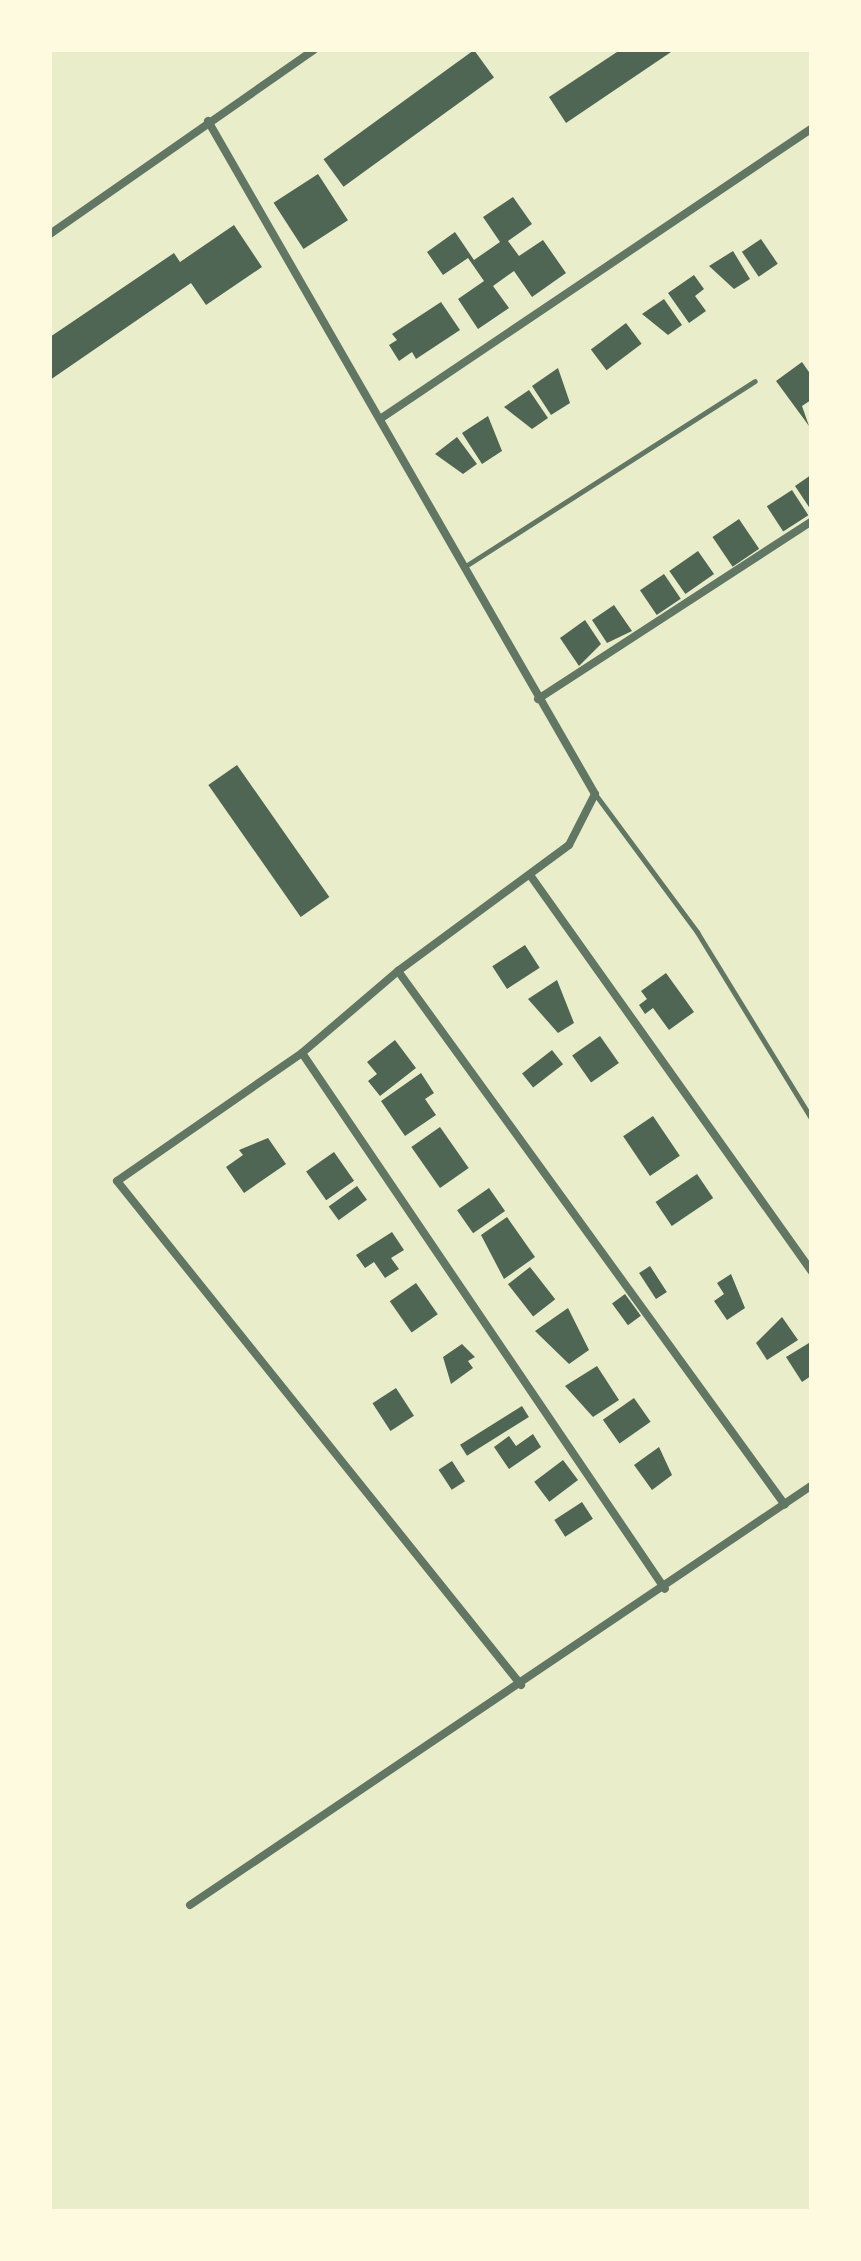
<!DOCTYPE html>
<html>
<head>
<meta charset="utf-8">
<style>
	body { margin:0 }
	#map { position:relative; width:861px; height:2261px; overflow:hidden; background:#e9edc9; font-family:"Noto Serif",serif }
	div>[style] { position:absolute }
	.building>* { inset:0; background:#4f6655; transform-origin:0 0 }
	.service>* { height:5px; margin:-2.5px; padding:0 2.5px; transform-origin:2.5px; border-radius:2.5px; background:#617663 }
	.minor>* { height:8px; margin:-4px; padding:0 4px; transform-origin:4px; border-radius:4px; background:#617663 }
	span { translate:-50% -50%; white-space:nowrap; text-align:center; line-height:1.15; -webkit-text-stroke:7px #fefae0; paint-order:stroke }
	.frame { position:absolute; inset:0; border:52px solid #fefae0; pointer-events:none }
</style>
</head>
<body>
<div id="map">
	<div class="building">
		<i style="left:474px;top:50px;width:34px;height:186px;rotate:54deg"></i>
		<i style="clip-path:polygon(620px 50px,674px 50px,566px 123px,549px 97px)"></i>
		<i style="left:318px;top:174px;width:55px;height:53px;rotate:57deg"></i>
		<i style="clip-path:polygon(513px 197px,532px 224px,508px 241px,519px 256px,543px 240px,566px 273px,532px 297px,514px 271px,493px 286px,509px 308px,478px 329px,458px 299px,484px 281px,468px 258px,443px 275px,427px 252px,455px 232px,474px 260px,500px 242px,483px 217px)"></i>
		<i style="clip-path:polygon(234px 225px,262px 267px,206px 305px,191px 283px,50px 380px,50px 337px,174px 253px,180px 262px)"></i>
		<i style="left:761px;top:239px;width:30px;height:23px;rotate:56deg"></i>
		<i style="clip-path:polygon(733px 251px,750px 279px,734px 289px,709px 266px)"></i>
		<i style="clip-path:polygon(694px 275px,704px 289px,695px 296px,706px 311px,689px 323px,668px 293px)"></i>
		<i style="clip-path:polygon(664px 299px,682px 325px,668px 335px,642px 314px)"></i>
		<i style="clip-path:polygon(441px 302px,460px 330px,416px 359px,412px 352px,399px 361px,389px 345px,397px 340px,392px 334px)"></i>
		<i style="left:626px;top:323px;width:26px;height:44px;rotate:53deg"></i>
		<i style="clip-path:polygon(802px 362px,811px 375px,811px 400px,802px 406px,809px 426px,776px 381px)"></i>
		<i style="clip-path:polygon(558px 368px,570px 403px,551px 415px,532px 386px)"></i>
		<i style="clip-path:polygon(529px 390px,548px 418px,532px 429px,504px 407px)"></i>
		<i style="clip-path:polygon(488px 416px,502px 451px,482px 464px,462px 433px)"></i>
		<i style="clip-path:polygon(457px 437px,477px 464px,463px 474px,435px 454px)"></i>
		<i style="clip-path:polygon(811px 475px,811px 510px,795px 486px)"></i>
		<i style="left:792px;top:490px;width:30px;height:30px;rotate:57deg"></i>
		<i style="left:739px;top:519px;width:36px;height:32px;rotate:56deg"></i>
		<i style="left:698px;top:551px;width:28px;height:35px;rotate:55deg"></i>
		<i style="left:664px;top:574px;width:30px;height:29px;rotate:56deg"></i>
		<i style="clip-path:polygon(614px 605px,632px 631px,607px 643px,592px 620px)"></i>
		<i style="clip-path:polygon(585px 620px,601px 644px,579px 666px,560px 638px)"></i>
		<i style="left:237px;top:765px;width:161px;height:35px;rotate:55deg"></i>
		<i style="left:525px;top:945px;width:27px;height:39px;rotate:57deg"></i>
		<i style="clip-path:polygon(666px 973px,694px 1012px,669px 1030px,653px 1008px,645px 1014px,639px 1005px,647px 999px,641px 991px)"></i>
		<i style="clip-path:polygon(557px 980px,574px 1023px,558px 1033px,528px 999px)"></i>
		<i style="left:600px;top:1036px;width:33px;height:34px;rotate:55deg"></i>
		<i style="clip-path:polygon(395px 1040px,416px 1068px,380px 1096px,368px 1081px,377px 1074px,367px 1062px)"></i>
		<i style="left:552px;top:1050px;width:18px;height:38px;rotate:52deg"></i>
		<i style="clip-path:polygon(421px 1073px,434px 1093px,425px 1099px,436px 1115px,405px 1136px,381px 1101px)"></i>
		<i style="left:653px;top:1116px;width:48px;height:36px;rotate:56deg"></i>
		<i style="left:440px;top:1127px;width:50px;height:35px;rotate:55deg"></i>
		<i style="clip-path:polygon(268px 1138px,286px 1164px,244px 1193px,226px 1167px,243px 1155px,239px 1150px)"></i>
		<i style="left:334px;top:1152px;width:35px;height:34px;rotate:55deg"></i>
		<i style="left:697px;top:1174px;width:29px;height:50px;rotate:56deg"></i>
		<i style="left:357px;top:1186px;width:17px;height:35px;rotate:54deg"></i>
		<i style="left:489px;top:1188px;width:28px;height:39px;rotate:55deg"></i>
		<i style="clip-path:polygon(507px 1217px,535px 1257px,504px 1279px,481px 1235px)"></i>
		<i style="clip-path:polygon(392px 1232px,404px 1250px,391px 1258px,399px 1269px,385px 1278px,374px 1262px,365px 1268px,356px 1255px)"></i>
		<i style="left:650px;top:1266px;width:31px;height:13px;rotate:57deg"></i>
		<i style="left:530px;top:1267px;width:41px;height:28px;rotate:52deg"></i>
		<i style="clip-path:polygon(731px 1274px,745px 1308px,727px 1320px,714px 1301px,724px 1294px,717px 1283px)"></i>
		<i style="left:416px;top:1283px;width:38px;height:32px;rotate:55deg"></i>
		<i style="left:625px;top:1294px;width:27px;height:16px;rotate:54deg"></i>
		<i style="clip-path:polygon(568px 1308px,589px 1350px,569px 1364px,535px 1331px)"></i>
		<i style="clip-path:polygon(782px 1317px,798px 1340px,767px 1360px,756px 1343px)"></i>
		<i style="clip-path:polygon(809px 1343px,811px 1376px,802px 1382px,786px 1357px)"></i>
		<i style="clip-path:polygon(462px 1344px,475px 1357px,468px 1361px,473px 1368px,451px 1384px,443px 1357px)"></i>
		<i style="clip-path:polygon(597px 1366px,619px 1400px,593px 1417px,565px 1386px)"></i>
		<i style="left:396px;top:1388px;width:33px;height:28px;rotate:57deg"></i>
		<i style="left:634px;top:1398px;width:29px;height:38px;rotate:55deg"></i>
		<i style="left:522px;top:1406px;width:13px;height:73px;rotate:58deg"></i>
		<i style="clip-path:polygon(533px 1434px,541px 1447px,509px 1469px,494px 1447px,509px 1436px,516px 1446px)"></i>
		<i style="clip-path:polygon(659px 1447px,672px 1475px,652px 1490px,634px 1465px)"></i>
		<i style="left:563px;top:1460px;width:25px;height:36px;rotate:53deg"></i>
		<i style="left:452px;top:1461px;width:24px;height:16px;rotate:57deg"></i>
		<i style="left:582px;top:1502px;width:20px;height:33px;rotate:57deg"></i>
	</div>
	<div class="service">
		<i style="left:464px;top:567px;width:345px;rotate:-32.6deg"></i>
		<i style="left:595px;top:794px;width:172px;rotate:53.5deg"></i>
		<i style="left:697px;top:932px;width:218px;rotate:58.5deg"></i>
	</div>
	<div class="minor">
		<i style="left:208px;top:121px;width:776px;rotate:60.1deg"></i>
		<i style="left:595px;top:794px;width:57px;rotate:117deg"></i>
		<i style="left:569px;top:845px;width:212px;rotate:143.6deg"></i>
		<i style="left:398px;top:971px;width:126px;rotate:139.5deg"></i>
		<i style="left:302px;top:1053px;width:225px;rotate:145.3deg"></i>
		<i style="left:117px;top:1181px;width:646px;rotate:51.28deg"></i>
		<i style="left:50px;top:234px;width:322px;rotate:-34.9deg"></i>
		<i style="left:383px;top:417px;width:516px;rotate:-33.94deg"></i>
		<i style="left:538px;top:699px;width:325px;rotate:-33deg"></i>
		<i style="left:530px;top:875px;width:486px;rotate:54.6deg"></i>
		<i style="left:398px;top:971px;width:659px;rotate:54.07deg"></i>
		<i style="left:302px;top:1053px;width:647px;rotate:55.89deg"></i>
		<i style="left:190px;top:1905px;width:749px;rotate:-34.01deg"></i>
	</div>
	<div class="frame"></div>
</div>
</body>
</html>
